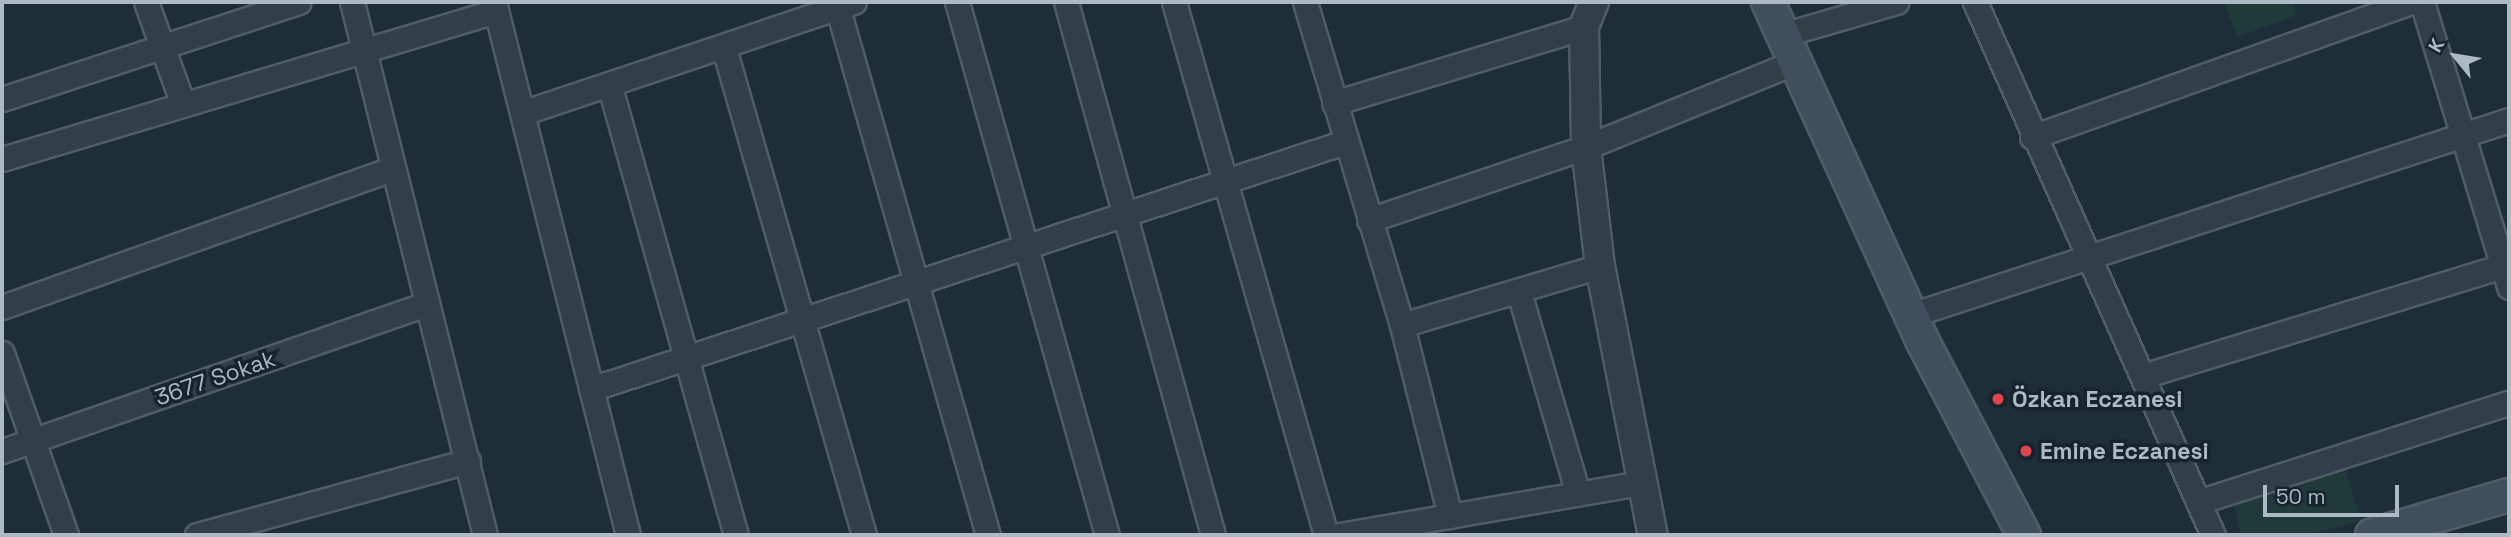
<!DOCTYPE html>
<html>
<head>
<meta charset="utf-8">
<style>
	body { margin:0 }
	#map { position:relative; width:2511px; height:537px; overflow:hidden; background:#1e2e39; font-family:"Space Grotesk",sans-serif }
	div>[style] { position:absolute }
	.green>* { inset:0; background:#203a39 }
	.roads { filter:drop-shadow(2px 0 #4f5d67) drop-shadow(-2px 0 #4f5d67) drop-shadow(0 2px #4f5d67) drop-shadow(0 -2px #4f5d67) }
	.minor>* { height:23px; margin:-11.5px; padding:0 11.5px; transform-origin:11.5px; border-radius:11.5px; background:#323f49 }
	.tertiary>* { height:28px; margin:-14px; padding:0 14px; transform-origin:14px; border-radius:14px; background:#323f49 }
	.secondary>* { height:32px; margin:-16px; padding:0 16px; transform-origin:16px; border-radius:16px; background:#3f4f5d }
	.dots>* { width:19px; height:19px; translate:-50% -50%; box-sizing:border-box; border:4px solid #17242e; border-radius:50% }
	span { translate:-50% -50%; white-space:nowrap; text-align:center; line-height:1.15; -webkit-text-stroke:7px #17242e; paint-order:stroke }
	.street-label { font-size:23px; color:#acbac6 }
	.poi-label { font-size:23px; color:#acbac6; font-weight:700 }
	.left { translate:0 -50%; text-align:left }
	.frame { position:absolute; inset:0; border:4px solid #acbac6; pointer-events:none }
	.north { position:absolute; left:2420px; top:21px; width:70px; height:70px; -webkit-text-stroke:5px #17242e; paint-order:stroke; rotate:300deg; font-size:19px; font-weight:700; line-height:28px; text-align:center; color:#acbac6 }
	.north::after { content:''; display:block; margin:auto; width:24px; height:32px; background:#acbac6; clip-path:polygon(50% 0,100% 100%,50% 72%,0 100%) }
	.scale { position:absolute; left:2263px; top:485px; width:136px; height:32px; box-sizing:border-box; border:4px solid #acbac6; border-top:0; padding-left:9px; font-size:21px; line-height:24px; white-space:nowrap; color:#acbac6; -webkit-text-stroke:5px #17242e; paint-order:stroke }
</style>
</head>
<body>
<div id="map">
	<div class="green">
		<i style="clip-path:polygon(2224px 2px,2292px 2px,2297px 15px,2237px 37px)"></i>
		<i style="clip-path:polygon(2343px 462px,2361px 521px,2308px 535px,2241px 535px,2232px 496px)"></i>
	</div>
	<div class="roads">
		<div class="minor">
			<i style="left:146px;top:2px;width:109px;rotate:70.1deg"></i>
			<i style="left:352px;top:2px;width:549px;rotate:75.99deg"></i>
			<i style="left:494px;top:2px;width:550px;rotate:75.89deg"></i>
			<i style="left:836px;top:2px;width:554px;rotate:74.08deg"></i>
			<i style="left:957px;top:2px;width:554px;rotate:74.28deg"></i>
			<i style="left:1066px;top:2px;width:553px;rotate:74.58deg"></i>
			<i style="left:1174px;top:2px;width:554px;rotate:74.08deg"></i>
			<i style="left:1305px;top:2px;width:337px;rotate:73.3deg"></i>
			<i style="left:1402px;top:325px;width:197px;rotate:75.9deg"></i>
			<i style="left:1975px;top:2px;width:584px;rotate:65.94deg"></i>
			<i style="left:2422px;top:2px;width:298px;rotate:73deg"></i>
			<i style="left:1782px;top:35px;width:119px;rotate:-16.1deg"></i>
			<i style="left:724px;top:48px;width:507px;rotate:73.96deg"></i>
			<i style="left:610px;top:87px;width:465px;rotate:74.3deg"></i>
			<i style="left:2px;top:99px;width:312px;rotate:-18.1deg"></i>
			<i style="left:1334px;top:103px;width:261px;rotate:-16.9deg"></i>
			<i style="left:522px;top:113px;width:350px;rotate:-18.5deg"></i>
			<i style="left:2032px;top:137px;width:403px;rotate:-19.6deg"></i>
			<i style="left:2px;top:159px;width:516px;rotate:-16.68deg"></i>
			<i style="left:1369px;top:220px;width:229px;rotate:-18.6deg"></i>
			<i style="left:1586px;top:147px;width:226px;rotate:-22.1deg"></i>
			<i style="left:1519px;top:292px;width:210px;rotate:73.7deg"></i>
			<i style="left:2px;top:307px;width:413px;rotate:-19.5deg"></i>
			<i style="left:1911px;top:315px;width:629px;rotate:-18.06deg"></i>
			<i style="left:1402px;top:325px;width:207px;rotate:-16.6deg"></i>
			<i style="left:2px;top:353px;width:193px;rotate:70.6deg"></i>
			<i style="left:2146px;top:375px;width:373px;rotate:-17deg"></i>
			<i style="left:591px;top:389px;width:793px;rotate:-18.14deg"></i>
			<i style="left:2px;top:451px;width:450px;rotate:-19.1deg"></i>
			<i style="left:2201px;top:501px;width:323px;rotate:-17.7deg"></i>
			<i style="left:197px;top:535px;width:281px;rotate:-15.3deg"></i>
			<i style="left:1339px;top:535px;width:306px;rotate:-9.8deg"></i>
		</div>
		<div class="tertiary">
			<i style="left:1594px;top:2px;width:27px;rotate:112deg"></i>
			<i style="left:1584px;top:27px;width:120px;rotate:89deg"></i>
			<i style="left:1586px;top:147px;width:120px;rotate:83.3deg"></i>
			<i style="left:1600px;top:266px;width:274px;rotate:78.9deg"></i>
		</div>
		<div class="secondary">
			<i style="left:1768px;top:2px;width:371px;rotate:65.5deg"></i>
			<i style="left:1922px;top:340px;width:220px;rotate:62.4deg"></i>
			<i style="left:2372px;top:535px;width:143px;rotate:-16.3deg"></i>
		</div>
	</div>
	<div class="dots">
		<i style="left:1998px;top:399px;background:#e0444e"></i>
		<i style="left:2026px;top:451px;background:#e0444e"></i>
	</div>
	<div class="street-label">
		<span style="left:215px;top:378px;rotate:-19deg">3677 Sokak</span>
	</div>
	<div class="poi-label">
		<span class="left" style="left:2012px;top:399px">Özkan Eczanesi</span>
		<span class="left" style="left:2040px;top:451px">Emine Eczanesi</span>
	</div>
	<div class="frame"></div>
	<div class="north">K</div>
	<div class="scale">50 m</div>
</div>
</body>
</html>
